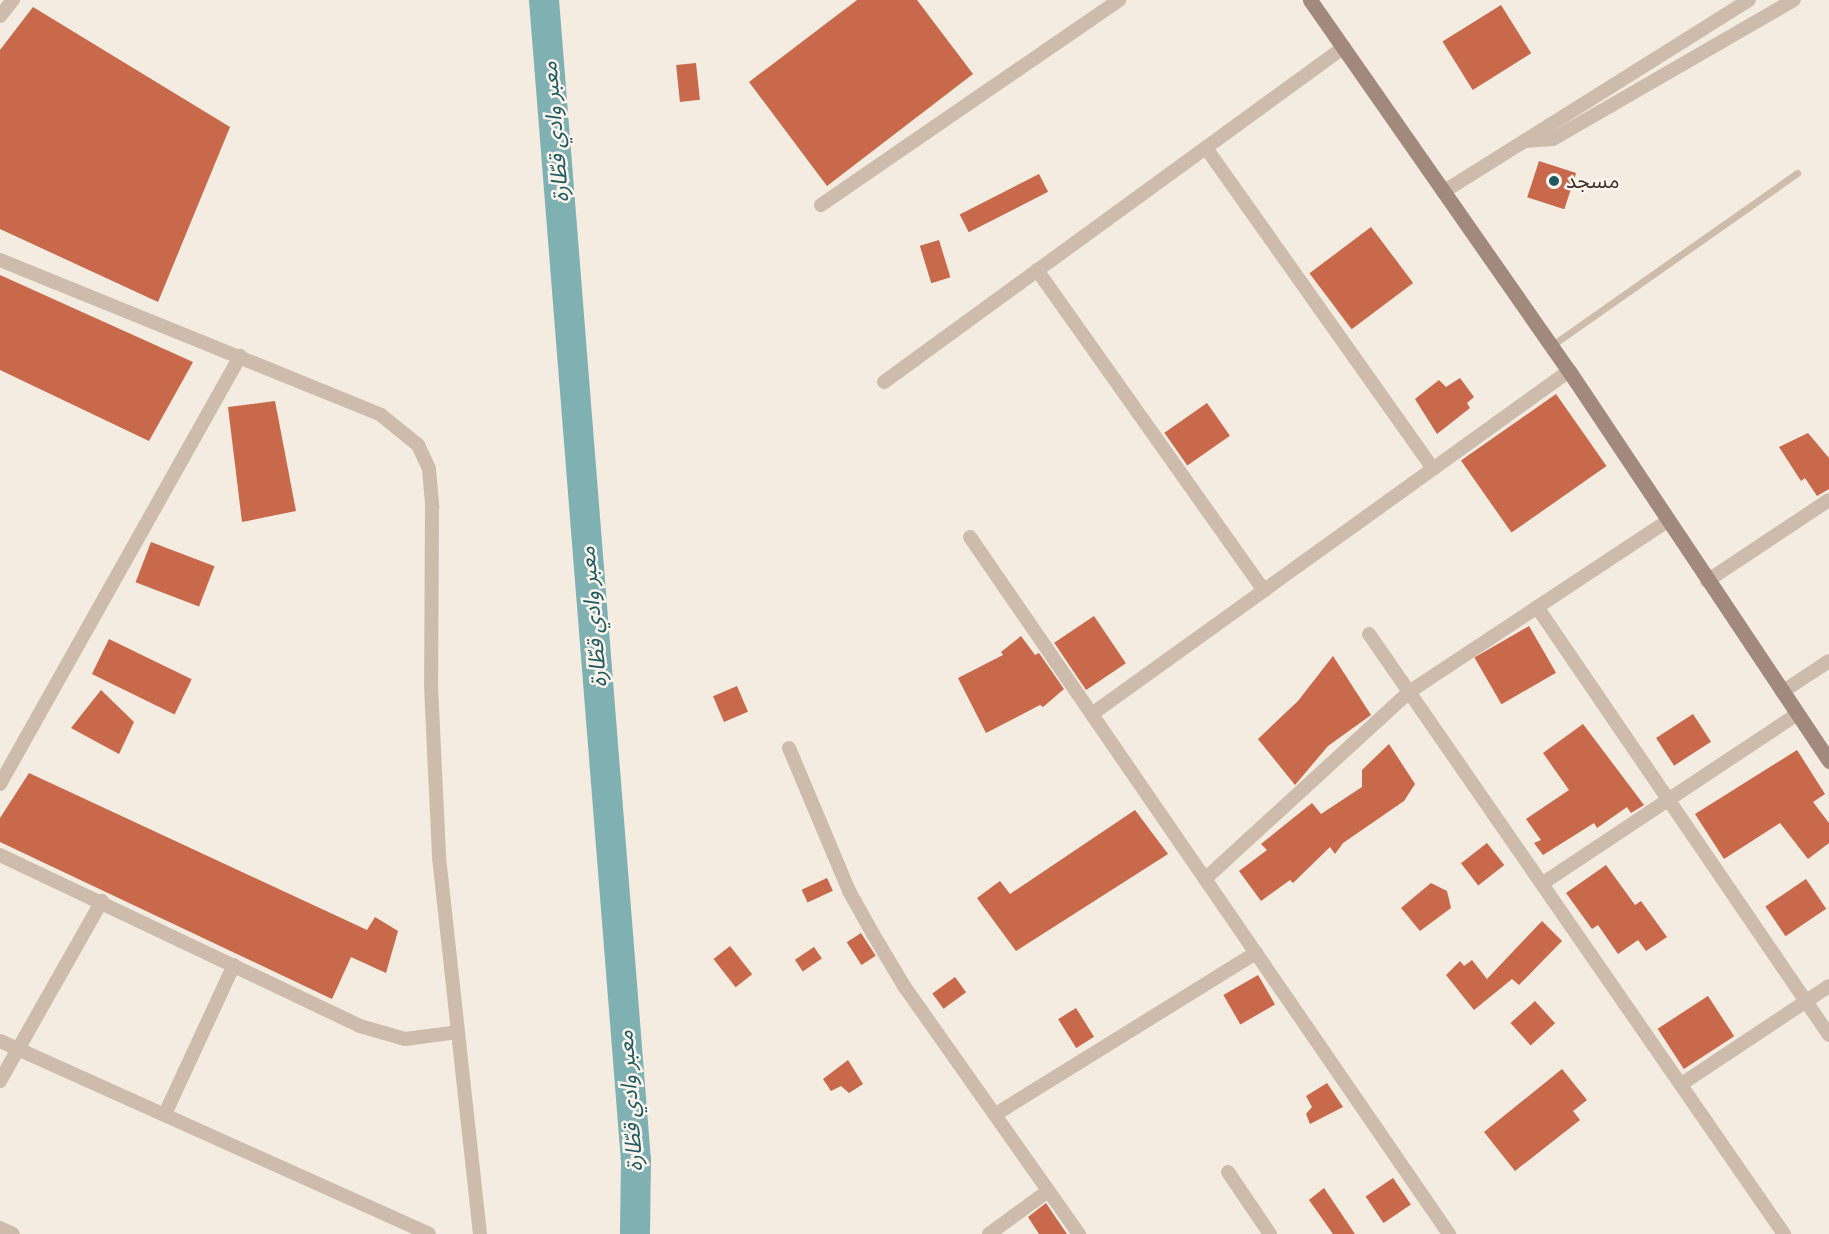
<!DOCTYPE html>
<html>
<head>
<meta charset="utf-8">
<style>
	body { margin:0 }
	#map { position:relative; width:1829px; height:1234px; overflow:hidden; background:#f4ebe1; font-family:"PT Sans","Noto Sans Arabic",sans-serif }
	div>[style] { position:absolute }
	.river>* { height:30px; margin:-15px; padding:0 15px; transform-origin:15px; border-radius:15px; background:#7fb0b2 }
	.building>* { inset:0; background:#c8694b; transform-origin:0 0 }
	.lane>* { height:7px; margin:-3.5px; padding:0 3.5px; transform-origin:3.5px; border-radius:3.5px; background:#cdbbac }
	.street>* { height:14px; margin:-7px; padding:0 7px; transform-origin:7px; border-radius:7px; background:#cdbbac }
	.secondary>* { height:15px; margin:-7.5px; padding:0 7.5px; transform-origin:7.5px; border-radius:7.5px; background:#a18a7d }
	.dots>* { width:16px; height:16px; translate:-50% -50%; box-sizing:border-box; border:3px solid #fbf5ee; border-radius:50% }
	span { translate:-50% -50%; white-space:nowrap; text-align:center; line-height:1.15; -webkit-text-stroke:5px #fbf5ee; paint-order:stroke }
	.poi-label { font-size:21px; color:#3b302b }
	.left { translate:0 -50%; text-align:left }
	.water-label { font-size:22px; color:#1f5a5e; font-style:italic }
</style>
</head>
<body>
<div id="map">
	<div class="river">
		<i style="left:544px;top:0;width:1164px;rotate:85.47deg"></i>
		<i style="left:636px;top:1160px;width:74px;rotate:90.8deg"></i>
	</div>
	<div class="building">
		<i style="clip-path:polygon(857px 0,917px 0,973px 74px,827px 186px,749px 82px)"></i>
		<i style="left:1501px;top:5px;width:57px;height:69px;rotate:58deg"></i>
		<i style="clip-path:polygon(33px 7px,230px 127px,158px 302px,0 229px,0 50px)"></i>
		<i style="left:696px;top:63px;width:37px;height:20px;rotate:84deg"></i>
		<i style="left:1539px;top:161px;width:39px;height:38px;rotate:18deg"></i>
		<i style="left:1039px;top:174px;width:20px;height:89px;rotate:63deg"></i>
		<i style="left:1371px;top:227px;width:70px;height:77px;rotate:53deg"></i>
		<i style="left:939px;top:240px;width:39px;height:20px;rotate:73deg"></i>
		<i style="clip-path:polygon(0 275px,193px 362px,149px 441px,0 370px)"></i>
		<i style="clip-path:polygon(1460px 378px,1474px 397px,1467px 403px,1470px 408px,1437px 434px,1415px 399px,1439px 380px,1446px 387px)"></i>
		<i style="left:1556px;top:394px;width:88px;height:116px;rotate:55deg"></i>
		<i style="clip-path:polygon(275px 401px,296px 511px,242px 522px,228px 407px)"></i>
		<i style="left:1207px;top:403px;width:40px;height:52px;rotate:55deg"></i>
		<i style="clip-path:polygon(1808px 433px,1829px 458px,1829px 489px,1817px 496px,1805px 478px,1801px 481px,1779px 447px)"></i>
		<i style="left:151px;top:542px;width:68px;height:43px;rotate:21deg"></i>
		<i style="left:1094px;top:616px;width:57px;height:48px;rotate:56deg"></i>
		<i style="left:1529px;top:626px;width:54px;height:63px;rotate:60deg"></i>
		<i style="clip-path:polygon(1021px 636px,1035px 655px,1039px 653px,1064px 689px,1043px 707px,1040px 705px,986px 733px,958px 678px,1003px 655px,1001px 652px)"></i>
		<i style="left:109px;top:639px;width:92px;height:39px;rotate:26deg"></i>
		<i style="clip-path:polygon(1333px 656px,1371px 715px,1328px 746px,1295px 785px,1258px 739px,1298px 701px)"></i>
		<i style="left:737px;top:686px;width:28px;height:26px;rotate:67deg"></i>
		<i style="clip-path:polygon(101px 690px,134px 722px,119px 754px,71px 728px)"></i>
		<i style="left:1693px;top:714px;width:33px;height:44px;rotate:57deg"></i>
		<i style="clip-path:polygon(1583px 724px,1644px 805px,1631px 813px,1627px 807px,1597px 828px,1594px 823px,1543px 855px,1534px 843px,1541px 840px,1526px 819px,1569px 790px,1543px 753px)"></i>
		<i style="clip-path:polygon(1389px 744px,1415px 784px,1404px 801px,1343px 843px,1335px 854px,1330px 847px,1293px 883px,1290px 880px,1261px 901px,1239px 871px,1267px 850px,1261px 844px,1312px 803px,1321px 814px,1362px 787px,1362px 770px)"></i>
		<i style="clip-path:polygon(1797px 750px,1825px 794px,1813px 802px,1829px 823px,1829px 843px,1808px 859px,1780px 823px,1724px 859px,1695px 814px)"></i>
		<i style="clip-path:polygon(29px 773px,367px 930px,375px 917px,398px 931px,386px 973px,351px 957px,332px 999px,0 842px,0 818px)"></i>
		<i style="clip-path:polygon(1135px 810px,1168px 854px,1016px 951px,977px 898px,1000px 881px,1010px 894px)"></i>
		<i style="left:1487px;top:843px;width:28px;height:33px;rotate:52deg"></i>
		<i style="clip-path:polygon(1606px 865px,1635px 905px,1641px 901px,1667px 937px,1646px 951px,1638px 940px,1618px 954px,1598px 925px,1592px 929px,1566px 893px)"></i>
		<i style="left:827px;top:878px;width:14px;height:28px;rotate:65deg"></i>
		<i style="left:1806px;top:879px;width:36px;height:49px;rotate:56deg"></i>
		<i style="clip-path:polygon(1431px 883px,1447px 891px,1451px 908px,1420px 931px,1401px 908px)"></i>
		<i style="clip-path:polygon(1542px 921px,1562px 941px,1519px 985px,1512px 979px,1474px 1010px,1446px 975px,1460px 961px,1464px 966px,1472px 960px,1487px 979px)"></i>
		<i style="left:861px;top:933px;width:27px;height:17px;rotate:57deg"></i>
		<i style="left:730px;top:946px;width:36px;height:21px;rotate:52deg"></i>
		<i style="left:814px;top:947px;width:14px;height:23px;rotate:56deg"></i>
		<i style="left:1258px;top:975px;width:34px;height:40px;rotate:60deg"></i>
		<i style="left:955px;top:977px;width:19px;height:28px;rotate:54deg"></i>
		<i style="left:1708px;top:996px;width:48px;height:60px;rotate:57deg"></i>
		<i style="left:1535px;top:1001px;width:30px;height:33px;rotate:48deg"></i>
		<i style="left:1076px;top:1008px;width:34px;height:21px;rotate:58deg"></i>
		<i style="clip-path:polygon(848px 1060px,863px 1084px,849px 1093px,841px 1086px,831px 1091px,823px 1079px)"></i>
		<i style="clip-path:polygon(1562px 1069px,1587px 1100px,1573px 1111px,1580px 1120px,1515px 1171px,1484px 1132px)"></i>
		<i style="clip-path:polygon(1327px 1083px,1343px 1107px,1310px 1124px,1306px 1114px,1312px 1107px,1306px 1096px)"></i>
		<i style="left:1393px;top:1178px;width:32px;height:33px;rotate:56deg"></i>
		<i style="clip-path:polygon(1324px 1188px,1355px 1234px,1333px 1234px,1309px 1200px)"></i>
		<i style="clip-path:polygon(1046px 1203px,1054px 1215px,1067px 1234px,1039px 1234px,1028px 1217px)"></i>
	</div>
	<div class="lane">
		<i style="left:1551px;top:346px;width:301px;rotate:-35.1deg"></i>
	</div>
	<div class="street">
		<i style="left:0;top:16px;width:21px;rotate:-51deg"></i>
		<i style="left:1524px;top:141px;width:29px;rotate:-4deg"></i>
		<i style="left:1553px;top:139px;width:278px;rotate:-30deg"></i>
		<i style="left:1206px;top:148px;width:393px;rotate:54.7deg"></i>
		<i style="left:1443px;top:192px;width:361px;rotate:-32.1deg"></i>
		<i style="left:821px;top:205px;width:362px;rotate:-34.5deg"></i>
		<i style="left:0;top:260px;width:411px;rotate:22.1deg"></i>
		<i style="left:381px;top:415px;width:48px;rotate:39deg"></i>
		<i style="left:418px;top:445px;width:26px;rotate:65deg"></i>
		<i style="left:429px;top:469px;width:38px;rotate:85deg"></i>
		<i style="left:432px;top:507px;width:179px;rotate:90.3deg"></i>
		<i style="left:431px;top:686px;width:171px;rotate:87.3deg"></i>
		<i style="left:439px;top:857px;width:379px;rotate:83.8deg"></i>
		<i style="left:1037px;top:270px;width:393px;rotate:54.7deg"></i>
		<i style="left:884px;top:382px;width:569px;rotate:-36.06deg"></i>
		<i style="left:970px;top:537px;width:846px;rotate:55.5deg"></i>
		<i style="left:1707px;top:581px;width:146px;rotate:-33.6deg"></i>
		<i style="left:1537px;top:607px;width:518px;rotate:55.7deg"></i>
		<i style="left:1369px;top:634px;width:730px;rotate:55.33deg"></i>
		<i style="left:1782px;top:692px;width:56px;rotate:-33.4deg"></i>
		<i style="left:1092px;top:714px;width:588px;rotate:-35.72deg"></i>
		<i style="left:789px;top:748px;width:155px;rotate:67.2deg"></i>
		<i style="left:849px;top:891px;width:49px;rotate:60.8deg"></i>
		<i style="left:873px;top:934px;width:61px;rotate:59.2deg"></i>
		<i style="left:904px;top:986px;width:304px;rotate:54.8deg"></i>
		<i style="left:0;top:784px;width:491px;rotate:-60.7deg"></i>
		<i style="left:0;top:855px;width:399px;rotate:25.4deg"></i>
		<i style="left:360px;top:1026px;width:47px;rotate:16.1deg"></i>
		<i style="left:405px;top:1039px;width:53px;rotate:-7.5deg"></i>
		<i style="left:1205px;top:879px;width:277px;rotate:-42.5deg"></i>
		<i style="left:1409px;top:692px;width:308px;rotate:-33.5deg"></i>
		<i style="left:1543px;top:883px;width:305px;rotate:-33.6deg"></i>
		<i style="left:0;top:1041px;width:470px;rotate:24.2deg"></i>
		<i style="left:0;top:1081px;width:207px;rotate:-60.5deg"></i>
		<i style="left:1683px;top:1083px;width:175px;rotate:-33.6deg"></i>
		<i style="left:165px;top:1114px;width:164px;rotate:-65.2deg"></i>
		<i style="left:996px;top:1114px;width:306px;rotate:-31.8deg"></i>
		<i style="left:1228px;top:1172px;width:75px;rotate:55.9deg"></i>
		<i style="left:0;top:1228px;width:14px;rotate:25deg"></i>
		<i style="left:989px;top:1234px;width:73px;rotate:-36.1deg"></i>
	</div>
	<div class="secondary">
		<i style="left:1310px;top:0;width:452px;rotate:55.1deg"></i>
		<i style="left:1569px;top:371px;width:469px;rotate:56.3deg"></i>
	</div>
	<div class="dots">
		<i style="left:1554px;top:181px;background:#1f5a5e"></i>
	</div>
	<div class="poi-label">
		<span class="left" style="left:1566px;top:181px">مسجد</span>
	</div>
	<div class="water-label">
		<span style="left:555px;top:132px;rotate:-95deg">معبر وادي قطّارة</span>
		<span style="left:593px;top:617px;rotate:-95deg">معبر وادي قطّارة</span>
		<span style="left:630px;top:1101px;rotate:-94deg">معبر وادي قطّارة</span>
	</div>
</div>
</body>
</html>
